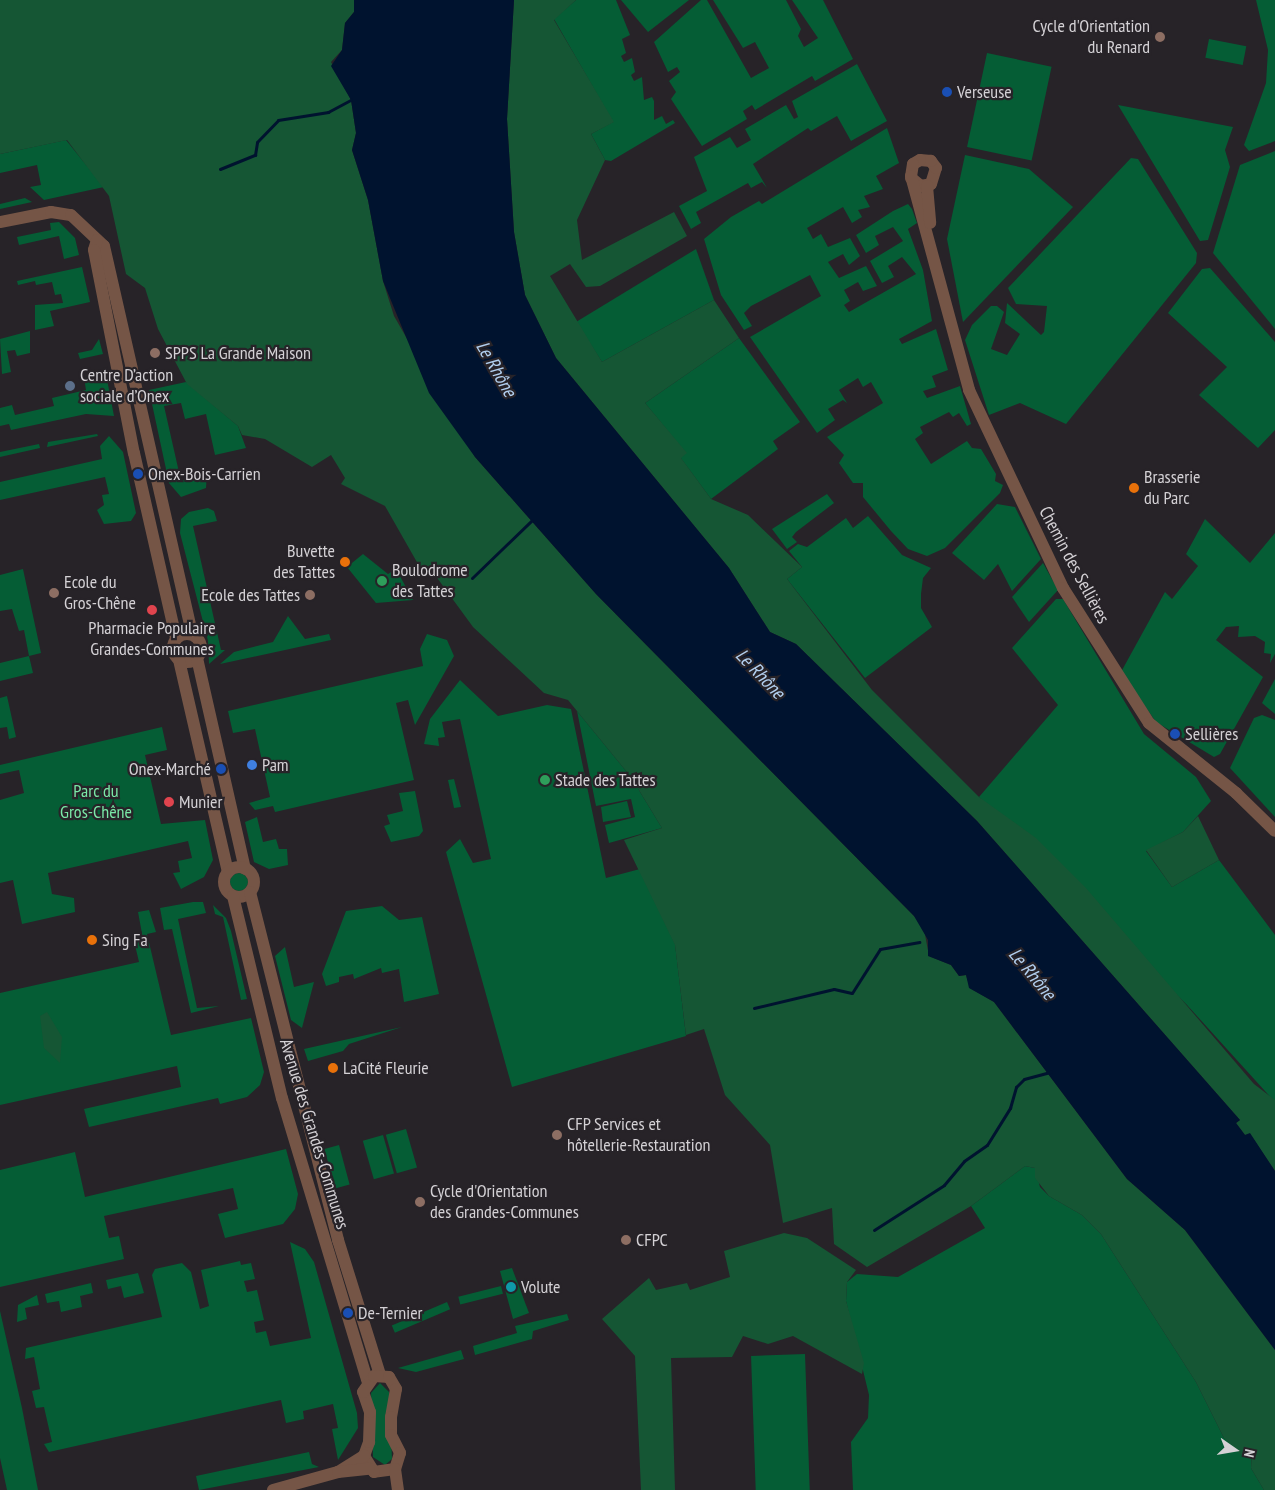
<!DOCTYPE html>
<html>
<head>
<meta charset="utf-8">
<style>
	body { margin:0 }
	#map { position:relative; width:1275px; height:1490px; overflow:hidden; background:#272328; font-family:"PT Sans Narrow",sans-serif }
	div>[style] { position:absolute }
	.green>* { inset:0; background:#055d35; transform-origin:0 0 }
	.round { border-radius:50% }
	.forest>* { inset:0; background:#155634 }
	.water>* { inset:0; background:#00132f }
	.stream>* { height:3px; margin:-1.5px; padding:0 1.5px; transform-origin:1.5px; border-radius:1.5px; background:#00132f }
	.tertiary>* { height:12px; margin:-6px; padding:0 6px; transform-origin:6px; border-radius:6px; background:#755546 }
	.tertiary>.ring { margin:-6px; padding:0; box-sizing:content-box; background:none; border:12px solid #755546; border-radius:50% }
	.dots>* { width:14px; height:14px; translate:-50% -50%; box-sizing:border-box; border:2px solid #272328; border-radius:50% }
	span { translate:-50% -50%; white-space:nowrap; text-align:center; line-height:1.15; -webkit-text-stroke:4.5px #272328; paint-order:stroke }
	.poi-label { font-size:18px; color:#d4d1d5 }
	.right { translate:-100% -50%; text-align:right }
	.left { translate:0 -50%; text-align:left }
	.street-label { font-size:18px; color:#d4d1d5 }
	.park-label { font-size:18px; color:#7ae8a7 }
	.water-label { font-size:19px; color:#b2cfef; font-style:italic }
	.north { position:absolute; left:1210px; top:1425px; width:50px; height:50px; -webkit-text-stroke:4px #272328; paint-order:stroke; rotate:103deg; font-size:14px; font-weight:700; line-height:20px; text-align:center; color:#d4d1d5 }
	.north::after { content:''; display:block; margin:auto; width:18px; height:22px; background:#d4d1d5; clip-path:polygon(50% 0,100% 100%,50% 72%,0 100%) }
</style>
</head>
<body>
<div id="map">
	<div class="green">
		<i style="clip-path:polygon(576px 0,616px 0,630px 35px,622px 39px,626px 53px,621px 56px,624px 62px,632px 58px,635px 72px,631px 75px,634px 81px,642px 77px,644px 100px,652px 97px,654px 101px,654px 120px,662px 116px,666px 124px,673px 120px,675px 123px,611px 161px,605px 160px,591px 134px,613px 122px,554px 19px)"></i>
		<i style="clip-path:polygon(621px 0,689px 0,648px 32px)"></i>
		<i style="clip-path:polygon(701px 0,707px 0,751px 78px,769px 68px,755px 42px,743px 48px,713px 0,786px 0,801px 29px,798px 36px,804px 47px,818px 38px,792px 0,823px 0,853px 59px,815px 81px,812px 76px,755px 110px,752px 105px,743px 111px,747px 119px,702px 146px,671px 99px,676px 92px,669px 81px,680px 72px,677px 67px,668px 72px,654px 42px)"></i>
		<i style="clip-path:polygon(1256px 0,1275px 0,1275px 141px,1249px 151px,1244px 145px,1266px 83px,1268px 50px)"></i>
		<i style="left:1209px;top:39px;width:38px;height:19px;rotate:11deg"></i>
		<i style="left:987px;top:53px;width:66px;height:96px;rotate:12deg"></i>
		<i style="clip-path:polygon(857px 64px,887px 121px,851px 141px,837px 116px,811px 131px,808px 128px,753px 164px,767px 188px,762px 182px,751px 188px,748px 183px,696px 212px,701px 223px,691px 229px,679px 206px,707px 191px,694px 157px,730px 137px,737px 148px,751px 140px,745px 129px,786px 105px,794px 119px,798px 117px,792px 101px)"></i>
		<i style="clip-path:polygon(1118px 105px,1233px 127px,1225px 150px,1230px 167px,1208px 240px,1200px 241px)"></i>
		<i style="clip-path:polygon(887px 128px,899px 163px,876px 176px,883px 189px,864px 196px,870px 207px,858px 210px,862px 217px,852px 223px,843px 207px,807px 228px,813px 239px,821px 234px,828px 247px,850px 238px,860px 256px,849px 265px,843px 254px,828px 262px,839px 278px,866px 266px,877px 286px,863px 291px,858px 282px,844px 290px,850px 301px,844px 305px,849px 312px,916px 274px,902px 257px,888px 266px,894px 277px,882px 283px,870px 261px,903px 241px,893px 227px,875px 236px,879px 245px,866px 253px,856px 235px,893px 211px,908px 204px,912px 209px,917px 223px,908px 229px,923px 270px,932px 321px,899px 339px,902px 344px,936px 329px,948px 370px,932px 376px,936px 387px,923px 391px,927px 398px,960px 386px,971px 424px,967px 426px,959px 413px,953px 417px,949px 412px,920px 427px,923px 433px,915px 439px,931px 464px,967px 441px,972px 448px,981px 449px,996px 474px,995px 481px,1003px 485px,1000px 493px,945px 548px,927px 556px,908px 549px,891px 531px,863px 497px,863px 483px,853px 483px,839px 463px,844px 455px,827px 437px,883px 403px,871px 382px,863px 387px,858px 378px,839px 390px,847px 403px,843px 400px,828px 409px,835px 420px,817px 433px,750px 337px,821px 296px,810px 275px,751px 306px,744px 313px,752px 326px,744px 330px,721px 295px,704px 239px,731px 217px,759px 201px,762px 204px)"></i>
		<i style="clip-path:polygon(66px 140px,104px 187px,44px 200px,30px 187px,41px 185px,37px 165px,0 173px,0 154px)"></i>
		<i style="clip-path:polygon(1275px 151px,1275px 329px,1213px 253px,1240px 165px)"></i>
		<i style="clip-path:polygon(965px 155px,1029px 169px,1073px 207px,963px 322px,947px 239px)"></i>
		<i style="clip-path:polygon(1131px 158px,1138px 159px,1197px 253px,1196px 263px,1066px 424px,1020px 403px,989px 415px,965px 340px,972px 325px,991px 306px,997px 306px,1004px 312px,991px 349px,1007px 355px,1020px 334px,1005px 323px,1007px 303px,1041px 335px,1044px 332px,1047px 306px,1016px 304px,1008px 288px)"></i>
		<i style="clip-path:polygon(25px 198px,32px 202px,0 209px,0 204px)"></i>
		<i style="clip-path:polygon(59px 222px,75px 238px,79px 255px,64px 259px,59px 236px,19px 245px,17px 237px,51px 230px,50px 223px)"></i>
		<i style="clip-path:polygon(696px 249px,714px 300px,602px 362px,576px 322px)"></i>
		<i style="clip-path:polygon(82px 267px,90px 302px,50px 311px,54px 326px,35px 330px,35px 305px,63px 303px,61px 294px,55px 295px,52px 282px,36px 285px,35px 281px,18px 285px,17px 281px)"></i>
		<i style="clip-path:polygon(1210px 268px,1275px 342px,1275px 430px,1258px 448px,1199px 395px,1227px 367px,1168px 313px,1202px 269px)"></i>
		<i style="clip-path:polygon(30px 331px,30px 353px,17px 356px,15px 350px,7px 351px,11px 372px,2px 374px,0 339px)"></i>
		<i style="clip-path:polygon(739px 338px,800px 422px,773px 441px,778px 449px,711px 499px,680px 457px,686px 453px,645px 403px)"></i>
		<i style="clip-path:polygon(99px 339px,103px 354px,80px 359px,78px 353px,92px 350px)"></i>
		<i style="clip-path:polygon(106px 374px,114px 416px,86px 414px,11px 430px,9px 424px,0 426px,0 408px,12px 405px,15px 415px,54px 406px,52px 398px,86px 390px,84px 378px)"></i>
		<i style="clip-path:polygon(186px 382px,238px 426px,246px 448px,215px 455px,206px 414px,185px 419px,181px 403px,164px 406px,181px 481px,198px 477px,197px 471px,207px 473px,206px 488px,181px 497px,169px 483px,149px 390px)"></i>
		<i style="clip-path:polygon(97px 434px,98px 436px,47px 447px,48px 442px)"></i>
		<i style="clip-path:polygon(109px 436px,123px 452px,136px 513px,131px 521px,104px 524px,97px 510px,104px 505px,102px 495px,109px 494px,105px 477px,0 500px,0 482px,102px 459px,100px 446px)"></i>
		<i style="clip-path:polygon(39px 444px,40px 448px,0 457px,0 452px)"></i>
		<i style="clip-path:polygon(827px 494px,834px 503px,796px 532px,792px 537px,797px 542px,787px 549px,772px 529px)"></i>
		<i style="clip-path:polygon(997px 504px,1015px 507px,1041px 559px,1012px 591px,998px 564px,984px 580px,952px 553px)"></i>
		<i style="clip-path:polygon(208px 508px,214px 511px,217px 521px,193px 526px,221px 650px,225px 650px,209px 664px,208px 641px,180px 533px,181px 519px,189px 512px)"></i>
		<i style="clip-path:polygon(868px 516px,902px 555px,931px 568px,923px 578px,921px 594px,921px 608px,932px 627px,865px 678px,787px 579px,802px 567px,789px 551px,798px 544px,807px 547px,846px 518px,853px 528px)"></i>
		<i style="clip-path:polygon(1205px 519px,1250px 563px,1275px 533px,1275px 654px,1270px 663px,1271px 654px,1264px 653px,1265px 642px,1255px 636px,1238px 637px,1239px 626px,1226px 627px,1216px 640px,1263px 677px,1220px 754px,1214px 757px,1156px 722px,1121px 672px,1165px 592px,1172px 599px,1198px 566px,1186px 554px)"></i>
		<i style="clip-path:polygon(363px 554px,388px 574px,396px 569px,413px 600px,376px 603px,347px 567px)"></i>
		<i style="clip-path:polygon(1043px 563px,1058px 590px,1029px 622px,1012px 597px)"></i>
		<i style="clip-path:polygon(23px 569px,41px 653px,29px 656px,33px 673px,0 681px,0 663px,29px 656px,24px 630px,19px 631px,12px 609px,0 611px,0 575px)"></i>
		<i style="clip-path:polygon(1056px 599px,1063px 599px,1144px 734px,1196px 777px,1211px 801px,1183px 832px,1146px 851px,1172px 887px,1219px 860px,1275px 935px,1275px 1102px,1187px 1005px,979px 797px,1058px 705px,1012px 648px)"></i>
		<i style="clip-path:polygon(288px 616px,305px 639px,329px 634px,331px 640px,220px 664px,234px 652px,273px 642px)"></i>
		<i style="clip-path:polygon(427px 634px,447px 640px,454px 656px,415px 725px,408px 700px,396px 703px,414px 780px,275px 812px,273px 806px,255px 810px,249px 803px,270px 797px,255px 729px,233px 733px,228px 711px,423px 666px,420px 649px)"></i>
		<i style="clip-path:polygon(1275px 679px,1275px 714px,1262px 703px)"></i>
		<i style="clip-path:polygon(460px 680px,498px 716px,547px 705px,571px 709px,606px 878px,640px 869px,675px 944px,686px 1036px,512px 1087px,446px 852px,460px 839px,473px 863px,491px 859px,460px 719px,442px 722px,445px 737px,438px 738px,439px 746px,424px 744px,430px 719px)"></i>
		<i style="clip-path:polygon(7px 696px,16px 737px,9px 739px,7px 727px,0 728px,0 698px)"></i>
		<i style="clip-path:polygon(577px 711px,631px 777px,662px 828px,609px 843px,605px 825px,635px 817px,631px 799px,596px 806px)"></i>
		<i style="clip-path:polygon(1262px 715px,1275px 720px,1275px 817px,1230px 768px,1254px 718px)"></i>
		<i style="clip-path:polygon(162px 727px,167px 750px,145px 755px,161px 824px,205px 820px,213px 860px,204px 877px,181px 889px,173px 873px,180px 872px,178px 861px,192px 858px,188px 841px,48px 873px,52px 894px,74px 898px,75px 912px,22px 924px,13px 880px,0 883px,0 800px,24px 793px,19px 770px,0 774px,0 765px)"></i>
		<i style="clip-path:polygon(454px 779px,461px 807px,454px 808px,448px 780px)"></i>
		<i style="clip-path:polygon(415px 791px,423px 831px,419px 836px,391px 842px,384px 826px,390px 824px,387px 815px,403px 811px,399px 793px)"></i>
		<i style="clip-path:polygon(627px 801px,631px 817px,603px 822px,601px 807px)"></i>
		<i style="clip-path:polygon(257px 817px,263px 842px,276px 839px,279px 849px,287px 849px,288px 865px,269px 869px,254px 862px,245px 822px)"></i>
		<i class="round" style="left:230px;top:873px;width:18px;height:18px"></i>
		<i style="clip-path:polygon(193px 902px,203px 902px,206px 913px,178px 919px,197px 1008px,219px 1006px,191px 1013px,172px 929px,164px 930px,160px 908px)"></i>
		<i style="clip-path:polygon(213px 905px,226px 918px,231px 931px,247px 999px,241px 1000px,223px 917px,215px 914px)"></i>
		<i style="clip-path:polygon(382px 906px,399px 920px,422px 917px,439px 994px,404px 1002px,399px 969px,382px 973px,381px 968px,354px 979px,353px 974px,339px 977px,339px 982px,326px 986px,322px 974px,346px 911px)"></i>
		<i style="clip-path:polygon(149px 910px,156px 932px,147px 934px,171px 1035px,251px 1018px,264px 1072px,260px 1085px,247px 1097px,220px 1104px,218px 1098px,89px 1127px,84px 1109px,181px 1087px,177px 1066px,0 1105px,0 993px,139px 962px,134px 941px,143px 939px,138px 912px)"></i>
		<i style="clip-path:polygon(285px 947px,294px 987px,314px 982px,302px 1028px,291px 1020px,275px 956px)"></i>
		<i style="clip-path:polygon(402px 1027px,349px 1044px,343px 1051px,308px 1061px,304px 1049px)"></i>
		<i style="left:406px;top:1129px;width:40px;height:21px;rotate:74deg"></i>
		<i style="left:383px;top:1135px;width:40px;height:21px;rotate:74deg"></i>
		<i style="left:339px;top:1145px;width:41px;height:15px;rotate:75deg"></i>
		<i style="clip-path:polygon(286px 1149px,298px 1194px,295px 1209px,283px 1224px,225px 1238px,218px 1214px,238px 1209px,233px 1188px,104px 1216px,109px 1238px,119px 1236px,124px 1259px,0 1287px,0 1170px,75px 1152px,85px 1197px)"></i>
		<i style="clip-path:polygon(1025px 1166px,1035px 1168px,1040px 1187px,1049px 1196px,1082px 1215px,1101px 1234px,1196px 1382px,1224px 1438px,1252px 1452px,1251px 1468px,1264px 1490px,853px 1490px,851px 1442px,868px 1418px,869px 1395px,846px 1301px,847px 1282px,857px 1274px,898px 1277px,985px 1228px,971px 1206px)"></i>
		<i style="clip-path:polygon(290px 1242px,305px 1249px,314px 1262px,357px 1413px,358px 1428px,338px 1460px,332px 1429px,338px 1428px,333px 1404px,303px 1411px,304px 1419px,286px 1423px,281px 1400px,49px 1452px,44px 1444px,52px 1442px,44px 1407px,36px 1408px,32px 1391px,40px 1389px,34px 1357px,25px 1359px,26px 1348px,162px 1317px,152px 1275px,155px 1269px,182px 1263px,191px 1272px,200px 1309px,209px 1306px,201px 1270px,240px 1261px,241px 1265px,251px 1263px,255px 1279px,244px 1281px,247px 1292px,257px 1290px,264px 1320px,254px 1322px,256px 1333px,266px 1331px,270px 1346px,311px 1338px)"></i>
		<i style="clip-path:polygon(512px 1268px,529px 1313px,513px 1319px,500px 1271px)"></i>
		<i style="clip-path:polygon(138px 1273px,144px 1293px,124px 1298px,121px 1286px,108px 1289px,106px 1280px)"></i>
		<i style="clip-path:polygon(91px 1283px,93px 1293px,80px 1296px,82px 1307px,61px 1312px,59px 1301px,47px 1303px,45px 1294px)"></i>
		<i style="left:501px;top:1286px;width:8px;height:44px;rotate:76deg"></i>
		<i style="clip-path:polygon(37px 1295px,39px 1305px,25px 1308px,27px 1319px,17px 1322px,18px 1305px)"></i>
		<i style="left:447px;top:1302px;width:8px;height:60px;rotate:67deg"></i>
		<i style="clip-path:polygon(0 1311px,22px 1408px,38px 1490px,7px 1490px,0 1458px)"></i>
		<i style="clip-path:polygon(567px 1314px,569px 1320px,533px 1331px,532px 1339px,475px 1355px,473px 1346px,517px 1333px,515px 1326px)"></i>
		<i style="clip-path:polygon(461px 1350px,464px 1359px,416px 1372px,398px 1368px)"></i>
		<i style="left:805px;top:1354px;width:136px;height:54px;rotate:88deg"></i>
		<i style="clip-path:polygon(380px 1383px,389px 1392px,392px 1459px,385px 1465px,373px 1457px,371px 1393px)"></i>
		<i style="clip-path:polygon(309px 1452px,312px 1464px,319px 1467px,199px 1490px,196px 1476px)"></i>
	</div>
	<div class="forest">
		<i style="clip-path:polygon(0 0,354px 0,354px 12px,345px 23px,342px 50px,331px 62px,351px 100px,356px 133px,352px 150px,368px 200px,383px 281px,394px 316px,475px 457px,596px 594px,914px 916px,924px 929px,929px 956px,951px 965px,959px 976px,966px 975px,970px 988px,994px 1002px,1127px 1179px,1185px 1230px,1275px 1350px,1275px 1490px,1264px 1490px,1251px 1468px,1252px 1452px,1241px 1455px,1224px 1438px,1196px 1382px,1101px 1234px,1082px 1215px,1049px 1196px,1035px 1178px,1035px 1168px,1025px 1166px,971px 1206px,867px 1267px,834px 1244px,832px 1208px,783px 1223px,770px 1145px,725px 1095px,704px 1029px,686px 1035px,675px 945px,624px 840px,662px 828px,631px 777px,568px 700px,544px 693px,473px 627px,435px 575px,422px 571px,385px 506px,341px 484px,345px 478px,331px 455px,312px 467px,265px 439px,242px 435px,238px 426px,187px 384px,158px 329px,145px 288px,126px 274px,109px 196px,67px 140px,0 154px)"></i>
		<i style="clip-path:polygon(514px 0,576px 0,554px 20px,614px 122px,591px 134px,605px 160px,577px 220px,582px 260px,674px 212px,687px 236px,600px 286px,586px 287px,570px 264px,550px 276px,602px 362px,714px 300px,739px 338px,645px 403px,687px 453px,681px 458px,711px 499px,748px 515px,802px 567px,787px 579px,872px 690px,979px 797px,1036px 838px,1086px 888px,1254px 1084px,1275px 1100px,1275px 1171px,1250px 1134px,1245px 1135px,1236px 1123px,1240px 1120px,977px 821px,796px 644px,770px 632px,729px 568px,556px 358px,525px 295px,514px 232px,507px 119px)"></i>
		<i style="clip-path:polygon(1198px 816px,1219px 860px,1172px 887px,1146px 850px,1183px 832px)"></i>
		<i style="clip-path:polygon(47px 1012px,62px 1037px,60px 1063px,44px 1048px,40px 1016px)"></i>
		<i style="clip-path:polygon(784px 1233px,807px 1238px,856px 1270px,847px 1282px,846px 1301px,864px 1363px,862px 1374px,793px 1336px,768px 1344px,743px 1336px,732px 1357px,671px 1358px,675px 1490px,641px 1490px,635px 1356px,602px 1319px,649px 1278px,656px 1290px,687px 1283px,690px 1290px,730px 1277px,724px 1251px)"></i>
	</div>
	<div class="water">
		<i style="clip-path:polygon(354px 0,514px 0,507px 119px,514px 232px,525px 295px,556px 358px,729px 568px,770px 632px,796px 644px,977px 821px,1240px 1120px,1236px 1123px,1245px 1135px,1250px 1133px,1275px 1171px,1275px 1350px,1185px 1230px,1127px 1179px,994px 1002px,969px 988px,966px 975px,959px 976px,951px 965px,928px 956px,928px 940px,914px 916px,596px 594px,475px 457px,429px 393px,383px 281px,368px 200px,352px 150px,356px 133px,351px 100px,331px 66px,342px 50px,345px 23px,354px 12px)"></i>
	</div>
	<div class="stream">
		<i style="left:220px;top:169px;width:38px;rotate:-22deg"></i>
		<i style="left:255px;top:155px;width:13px;rotate:-81deg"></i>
		<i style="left:257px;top:142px;width:30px;rotate:-46deg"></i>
		<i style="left:278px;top:120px;width:51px;rotate:-9.1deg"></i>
		<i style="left:328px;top:112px;width:26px;rotate:-28deg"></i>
		<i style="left:472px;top:578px;width:83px;rotate:-44deg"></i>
		<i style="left:754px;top:1008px;width:82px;rotate:-13.4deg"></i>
		<i style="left:834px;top:989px;width:18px;rotate:13deg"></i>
		<i style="left:852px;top:993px;width:52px;rotate:-57.5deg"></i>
		<i style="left:880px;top:949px;width:40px;rotate:-10deg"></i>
		<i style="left:874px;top:1230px;width:83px;rotate:-32.7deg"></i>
		<i style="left:944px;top:1185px;width:31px;rotate:-50deg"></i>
		<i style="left:964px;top:1161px;width:28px;rotate:-35deg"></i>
		<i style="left:987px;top:1145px;width:44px;rotate:-58.1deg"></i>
		<i style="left:1010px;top:1108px;width:22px;rotate:-74deg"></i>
		<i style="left:1016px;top:1087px;width:11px;rotate:-45deg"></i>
		<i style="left:1024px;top:1079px;width:28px;rotate:-15deg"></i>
	</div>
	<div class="tertiary">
		<i style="left:911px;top:178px;width:13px;rotate:39deg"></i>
		<i style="left:921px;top:186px;width:10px;rotate:-11deg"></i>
		<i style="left:931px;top:184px;width:17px;rotate:-73deg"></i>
		<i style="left:936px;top:168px;width:9px;rotate:-126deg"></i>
		<i style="left:931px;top:161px;width:11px;rotate:-175deg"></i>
		<i style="left:920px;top:160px;width:8px;rotate:150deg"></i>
		<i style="left:913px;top:164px;width:12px;rotate:99deg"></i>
		<i style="left:911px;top:176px;width:222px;rotate:74.8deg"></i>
		<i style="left:969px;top:390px;width:219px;rotate:64.6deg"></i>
		<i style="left:1063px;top:588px;width:160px;rotate:57.5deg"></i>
		<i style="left:1149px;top:723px;width:112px;rotate:38.8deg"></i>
		<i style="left:1236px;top:793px;width:54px;rotate:44.3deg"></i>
		<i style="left:927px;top:186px;width:37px;rotate:85deg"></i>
		<i style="left:0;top:222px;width:52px;rotate:-11.1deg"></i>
		<i style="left:51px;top:212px;width:20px;rotate:9deg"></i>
		<i style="left:71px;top:215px;width:45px;rotate:43.2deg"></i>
		<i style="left:104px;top:246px;width:398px;rotate:77.2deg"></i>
		<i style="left:97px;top:240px;width:10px;rotate:107deg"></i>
		<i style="left:94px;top:250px;width:207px;rotate:78.9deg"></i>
		<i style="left:134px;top:453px;width:190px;rotate:77.2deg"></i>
		<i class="ring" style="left:173px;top:634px;width:16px;height:16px"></i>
		<i style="left:197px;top:658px;width:216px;rotate:77.2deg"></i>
		<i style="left:179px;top:660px;width:218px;rotate:77deg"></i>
		<i class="ring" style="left:224px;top:867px;width:18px;height:18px"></i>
		<i style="left:250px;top:892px;width:359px;rotate:75.8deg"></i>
		<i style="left:338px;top:1240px;width:141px;rotate:72.7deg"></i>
		<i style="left:233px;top:896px;width:208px;rotate:76.4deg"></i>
		<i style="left:282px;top:1098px;width:295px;rotate:73.2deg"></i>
		<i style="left:395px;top:1469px;width:21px;rotate:172deg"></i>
		<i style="left:374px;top:1472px;width:19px;rotate:-122deg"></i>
		<i style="left:364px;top:1456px;width:15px;rotate:-70deg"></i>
		<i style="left:369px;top:1442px;width:30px;rotate:-88deg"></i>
		<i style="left:370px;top:1412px;width:21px;rotate:-109deg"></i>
		<i style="left:363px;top:1392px;width:19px;rotate:-55deg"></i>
		<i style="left:374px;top:1376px;width:15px;rotate:4deg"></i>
		<i style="left:389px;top:1377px;width:14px;rotate:60deg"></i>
		<i style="left:396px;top:1389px;width:28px;rotate:100deg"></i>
		<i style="left:391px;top:1417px;width:18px;rotate:90deg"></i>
		<i style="left:391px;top:1435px;width:20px;rotate:63deg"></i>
		<i style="left:400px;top:1453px;width:17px;rotate:107deg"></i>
		<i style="left:395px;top:1469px;width:21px;rotate:82deg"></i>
		<i style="left:338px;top:1472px;width:31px;rotate:-32deg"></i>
		<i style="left:273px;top:1490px;width:67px;rotate:-15.5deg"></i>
		<i style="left:338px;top:1472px;width:31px;rotate:-6deg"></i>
	</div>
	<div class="dots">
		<i style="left:1160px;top:37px;background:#8d6e63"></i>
		<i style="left:947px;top:92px;background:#1a4fb4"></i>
		<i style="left:155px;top:353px;background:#8d6e63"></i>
		<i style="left:70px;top:386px;background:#5c6f8a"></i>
		<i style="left:138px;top:474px;background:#1a4fb4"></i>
		<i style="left:1134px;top:488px;background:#e8710a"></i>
		<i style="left:345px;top:562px;background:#e8710a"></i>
		<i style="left:382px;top:581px;background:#2e9e5b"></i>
		<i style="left:54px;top:593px;background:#8d6e63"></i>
		<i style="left:310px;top:595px;background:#8d6e63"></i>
		<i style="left:152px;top:610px;background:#e0444e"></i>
		<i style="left:1175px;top:734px;background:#1a4fb4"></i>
		<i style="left:252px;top:765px;background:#3f7fe0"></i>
		<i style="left:221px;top:769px;background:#1a4fb4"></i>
		<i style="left:545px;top:780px;background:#2e9e5b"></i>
		<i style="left:169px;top:802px;background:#e0444e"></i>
		<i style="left:92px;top:940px;background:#e8710a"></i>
		<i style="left:333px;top:1068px;background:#e8710a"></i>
		<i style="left:557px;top:1135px;background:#8d6e63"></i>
		<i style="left:420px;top:1202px;background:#8d6e63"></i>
		<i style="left:626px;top:1240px;background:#8d6e63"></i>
		<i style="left:511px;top:1287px;background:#0f9aa8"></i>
		<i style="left:348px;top:1313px;background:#1a4fb4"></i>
	</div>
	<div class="poi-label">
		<span class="right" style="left:1150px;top:37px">Cycle d'Orientation<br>du Renard</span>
		<span class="left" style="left:957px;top:92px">Verseuse</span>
		<span class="left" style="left:165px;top:353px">SPPS La Grande Maison</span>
		<span class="left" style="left:80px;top:386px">Centre D’action<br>sociale d’Onex</span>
		<span class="left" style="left:148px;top:474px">Onex-Bois-Carrien</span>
		<span class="left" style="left:1144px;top:488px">Brasserie<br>du Parc</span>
		<span class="right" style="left:335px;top:562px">Buvette<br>des Tattes</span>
		<span class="left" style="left:392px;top:581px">Boulodrome<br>des Tattes</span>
		<span class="left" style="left:64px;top:593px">Ecole du<br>Gros-Chêne</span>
		<span class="right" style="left:300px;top:595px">Ecole des Tattes</span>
		<span style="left:152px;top:639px">Pharmacie Populaire<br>Grandes-Communes</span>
		<span class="left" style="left:1185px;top:734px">Sellières</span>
		<span class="left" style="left:262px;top:765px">Pam</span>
		<span class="right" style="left:211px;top:769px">Onex-Marché</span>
		<span class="left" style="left:555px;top:780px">Stade des Tattes</span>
		<span class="left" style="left:179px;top:802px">Munier</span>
		<span class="left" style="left:102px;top:940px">Sing Fa</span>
		<span class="left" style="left:343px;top:1068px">LaCité Fleurie</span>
		<span class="left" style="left:567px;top:1135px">CFP Services et<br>hôtellerie-Restauration</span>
		<span class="left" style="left:430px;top:1202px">Cycle d'Orientation<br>des Grandes-Communes</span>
		<span class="left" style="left:636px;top:1240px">CFPC</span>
		<span class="left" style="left:521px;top:1287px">Volute</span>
		<span class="left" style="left:358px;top:1313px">De-Ternier</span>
	</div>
	<div class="street-label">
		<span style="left:1074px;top:565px;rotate:62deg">Chemin des Sellières</span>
		<span style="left:314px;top:1134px;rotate:73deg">Avenue des Grandes-Communes</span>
	</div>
	<div class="park-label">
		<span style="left:96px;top:802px">Parc du<br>Gros-Chêne</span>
	</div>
	<div class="water-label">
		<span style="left:496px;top:369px;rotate:60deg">Le Rhône</span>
		<span style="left:760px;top:674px;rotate:46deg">Le Rhône</span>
		<span style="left:1032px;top:974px;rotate:50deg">Le Rhône</span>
	</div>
	<div class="north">N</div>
</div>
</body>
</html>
